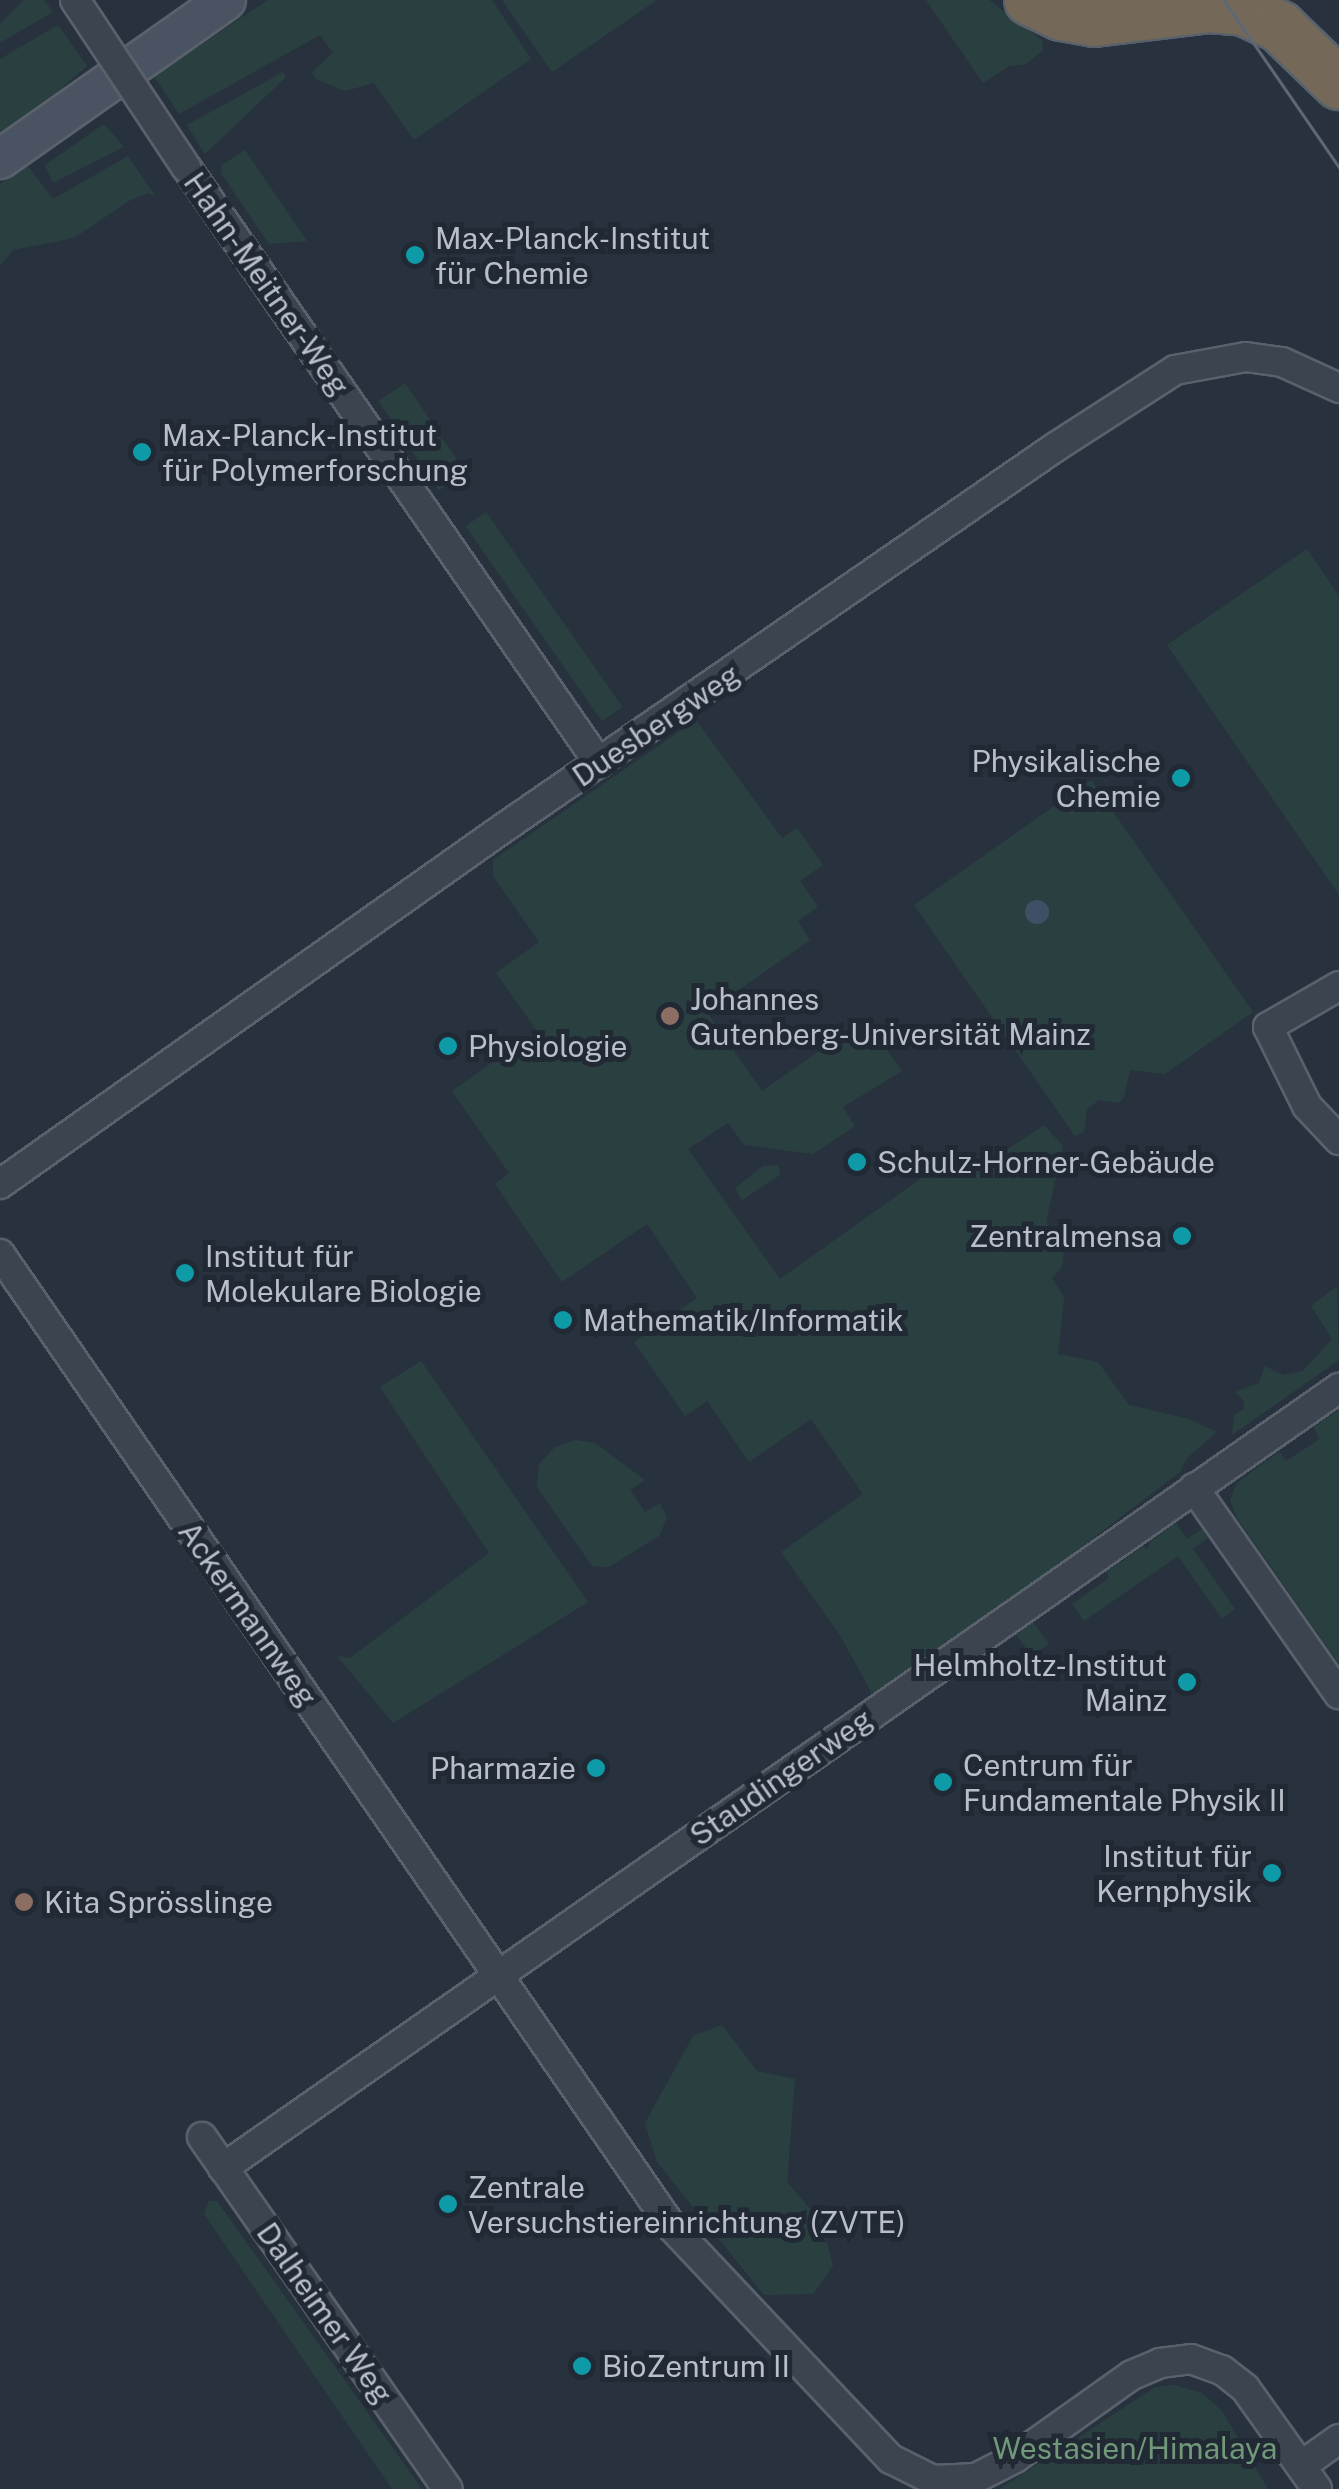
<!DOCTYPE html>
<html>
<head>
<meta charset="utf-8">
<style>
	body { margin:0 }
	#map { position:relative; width:1339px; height:2489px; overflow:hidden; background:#27323e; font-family:"Public Sans",sans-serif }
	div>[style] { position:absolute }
	.green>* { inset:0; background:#2a4040; transform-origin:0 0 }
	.water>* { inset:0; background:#3f5066 }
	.round { border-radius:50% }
	.roads { filter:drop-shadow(2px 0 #59626c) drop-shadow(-2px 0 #59626c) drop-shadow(0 2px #59626c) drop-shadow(0 -2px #59626c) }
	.street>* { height:28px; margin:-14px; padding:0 14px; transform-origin:14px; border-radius:14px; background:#3b444f }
	.secondary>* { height:38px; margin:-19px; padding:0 19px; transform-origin:19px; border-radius:19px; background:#4a5361 }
	.highway>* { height:50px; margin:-25px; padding:0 25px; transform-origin:25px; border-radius:25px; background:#746959 }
	.tram>* { height:2.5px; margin:-1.25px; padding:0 1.25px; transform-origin:1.25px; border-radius:1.25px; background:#5e6875 }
	.bridges { filter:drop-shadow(2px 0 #59626c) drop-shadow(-2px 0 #59626c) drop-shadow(0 2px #59626c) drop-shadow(0 -2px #59626c) }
	.street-bridge>* { height:28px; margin:-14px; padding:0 14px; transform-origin:14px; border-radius:14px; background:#3b444f }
	.dots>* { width:28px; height:28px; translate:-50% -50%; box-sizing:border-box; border:5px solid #202934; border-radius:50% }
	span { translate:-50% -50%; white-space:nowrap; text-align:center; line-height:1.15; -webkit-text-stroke:10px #202934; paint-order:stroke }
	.poi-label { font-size:30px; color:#b8bfc9 }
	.left { translate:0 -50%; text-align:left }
	.right { translate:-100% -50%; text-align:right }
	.street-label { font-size:30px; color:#b8bfc9 }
	.park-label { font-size:30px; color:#719879 }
</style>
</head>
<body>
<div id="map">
	<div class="green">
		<i style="clip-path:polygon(24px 0,44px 0,53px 12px,0 43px,0 24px)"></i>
		<i style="clip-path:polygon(268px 0,492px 0,531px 59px,414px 140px,374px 83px,345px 91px,316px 79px,312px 72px,333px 53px,320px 35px,179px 114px,154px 76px)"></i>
		<i style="clip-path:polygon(502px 0,657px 0,552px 72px)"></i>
		<i style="clip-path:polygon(926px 0,989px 0,1042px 40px,1043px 50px,1026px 64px,1009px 66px,983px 83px)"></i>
		<i style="clip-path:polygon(58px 25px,87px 66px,0 142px,0 59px)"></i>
		<i style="clip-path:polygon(283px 72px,286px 77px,205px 154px,187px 125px)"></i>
		<i style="clip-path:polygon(104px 124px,124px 147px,53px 183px,45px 165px)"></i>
		<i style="clip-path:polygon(245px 150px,307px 241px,269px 244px,221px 173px,222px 165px)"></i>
		<i style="clip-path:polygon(128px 156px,156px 197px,148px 193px,129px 201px,74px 238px,13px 250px,0 266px,0 184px,27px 165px,53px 199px)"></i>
		<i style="left:405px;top:383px;width:108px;height:32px;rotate:56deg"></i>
		<i style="left:486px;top:512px;width:238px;height:25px;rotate:55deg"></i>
		<i style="clip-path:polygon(1307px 549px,1339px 596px,1339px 895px,1167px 645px)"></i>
		<i style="clip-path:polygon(696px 720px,782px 838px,797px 828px,823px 865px,800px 881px,818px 907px,798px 921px,810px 940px,707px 1012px,762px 1091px,865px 1019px,902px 1071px,843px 1107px,855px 1126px,813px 1154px,744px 1145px,728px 1123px,688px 1149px,780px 1279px,954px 1155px,969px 1175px,1044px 1125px,1063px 1146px,1046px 1222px,1064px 1249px,1062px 1267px,1052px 1278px,1064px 1297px,1058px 1354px,1098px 1362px,1129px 1405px,1189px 1419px,1217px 1432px,1187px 1458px,1180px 1472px,877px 1703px,840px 1635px,781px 1552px,863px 1494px,811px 1419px,749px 1462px,707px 1401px,685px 1416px,634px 1342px,697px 1298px,647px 1224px,562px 1282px,495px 1184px,509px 1173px,452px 1091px,537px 1031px,496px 973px,539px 942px,493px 876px,493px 860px)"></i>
		<i style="clip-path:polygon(1091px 780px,1253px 1012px,1165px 1074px,1130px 1070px,1124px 1097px,1119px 1103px,1099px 1100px,1087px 1109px,1084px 1132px,1075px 1136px,914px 905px)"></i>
		<i style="clip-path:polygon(778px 1165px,780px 1175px,742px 1200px,735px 1188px,763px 1166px)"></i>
		<i style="clip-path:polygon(1337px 1286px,1339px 1360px,1232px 1435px,1234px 1415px,1244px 1409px,1244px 1401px,1235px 1392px,1259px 1383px,1265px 1366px,1283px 1375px,1303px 1371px,1332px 1339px,1311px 1306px)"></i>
		<i style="clip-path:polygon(421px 1361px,588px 1602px,393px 1723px,337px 1656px,350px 1658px,489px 1553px,380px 1387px)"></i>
		<i style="clip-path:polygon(1339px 1410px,1339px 1664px,1237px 1518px,1230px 1500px,1237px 1483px,1259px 1466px,1280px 1452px,1286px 1461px,1320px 1439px,1313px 1427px)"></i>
		<i style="clip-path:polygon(576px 1440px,595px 1443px,645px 1480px,630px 1490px,645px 1512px,660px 1503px,667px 1518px,659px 1536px,609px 1567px,592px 1566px,537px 1487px,539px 1464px,555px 1447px)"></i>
		<i style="clip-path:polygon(1176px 1523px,1187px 1539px,1202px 1529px,1208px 1538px,1193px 1549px,1235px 1609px,1222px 1619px,1178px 1556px,1084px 1621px,1072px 1604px,1109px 1578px,1106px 1572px,1144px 1546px,1147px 1549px,1151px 1541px)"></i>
		<i style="left:1033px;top:1622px;width:27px;height:21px;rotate:54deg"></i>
		<i style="clip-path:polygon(722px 2025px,757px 2071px,795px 2079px,787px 2182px,822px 2223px,833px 2266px,813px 2294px,764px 2295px,657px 2162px,645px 2123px,693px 2036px)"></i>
		<i style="clip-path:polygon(209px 2201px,217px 2201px,422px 2489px,392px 2489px,204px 2214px)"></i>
		<i style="clip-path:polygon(1174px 2385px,1202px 2393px,1222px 2411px,1268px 2489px,1000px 2489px,1155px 2387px)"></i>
	</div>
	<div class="water">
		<i class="round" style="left:1025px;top:900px;width:24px;height:24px"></i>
	</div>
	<div class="roads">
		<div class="street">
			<i style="left:186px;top:167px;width:725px;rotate:55.28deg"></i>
			<i style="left:1339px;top:986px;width:82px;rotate:150deg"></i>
			<i style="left:1268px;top:1027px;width:88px;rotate:63.7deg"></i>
			<i style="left:1307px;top:1106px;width:47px;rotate:46.7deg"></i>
			<i style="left:0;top:1184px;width:615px;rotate:-35.27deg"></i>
			<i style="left:502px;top:829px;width:671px;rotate:-34.61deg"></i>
			<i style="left:1054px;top:448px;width:144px;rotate:-32.8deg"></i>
			<i style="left:1175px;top:370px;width:72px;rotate:-10.4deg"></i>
			<i style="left:1246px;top:357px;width:36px;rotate:8deg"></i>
			<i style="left:1282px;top:362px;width:63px;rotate:24.5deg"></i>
			<i style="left:0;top:1254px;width:1183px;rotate:55.37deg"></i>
			<i style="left:672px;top:2227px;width:319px;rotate:46.7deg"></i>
			<i style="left:891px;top:2459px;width:47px;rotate:26.6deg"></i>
			<i style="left:933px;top:2480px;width:43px;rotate:-2.7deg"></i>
			<i style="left:976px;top:2478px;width:44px;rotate:-27.1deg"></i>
			<i style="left:1015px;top:2458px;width:143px;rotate:-35.4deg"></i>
			<i style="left:1132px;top:2375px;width:30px;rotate:-23deg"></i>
			<i style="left:1160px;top:2363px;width:31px;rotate:-7deg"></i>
			<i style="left:1191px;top:2359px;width:33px;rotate:20deg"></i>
			<i style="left:1222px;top:2370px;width:29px;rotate:38deg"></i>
			<i style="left:1245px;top:2388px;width:124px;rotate:54.5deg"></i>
			<i style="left:1194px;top:1488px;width:252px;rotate:54.9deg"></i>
			<i style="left:202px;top:2137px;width:429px;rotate:55.1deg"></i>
			<i style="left:223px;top:2168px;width:1362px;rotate:-34.95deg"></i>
			<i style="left:1301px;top:2466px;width:47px;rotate:-35.4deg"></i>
		</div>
		<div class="secondary">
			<i style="left:0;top:159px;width:276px;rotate:-35.1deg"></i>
		</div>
		<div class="highway">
			<i style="left:1030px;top:0;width:34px;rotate:26deg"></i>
			<i style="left:1061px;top:15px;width:34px;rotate:10deg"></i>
			<i style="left:1094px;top:21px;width:117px;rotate:-6.9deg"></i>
			<i style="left:1210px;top:7px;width:34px;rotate:5deg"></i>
			<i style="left:1244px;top:10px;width:40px;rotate:25deg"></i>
			<i style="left:1280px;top:27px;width:82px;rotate:44deg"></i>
		</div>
	</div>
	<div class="tram">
		<i style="left:1224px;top:0;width:203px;rotate:55.4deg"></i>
	</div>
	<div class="bridges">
		<div class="street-bridge">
			<i style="left:75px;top:0;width:201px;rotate:56.4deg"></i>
		</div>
	</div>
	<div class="dots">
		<i style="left:415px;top:255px;background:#0f9aa8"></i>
		<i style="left:142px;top:452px;background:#0f9aa8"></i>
		<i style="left:1181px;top:778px;background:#0f9aa8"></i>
		<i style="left:670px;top:1016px;background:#8d6e63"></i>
		<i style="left:448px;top:1046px;background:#0f9aa8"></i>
		<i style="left:857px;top:1162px;background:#0f9aa8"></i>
		<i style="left:1182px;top:1236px;background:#0f9aa8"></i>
		<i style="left:185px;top:1273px;background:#0f9aa8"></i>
		<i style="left:563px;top:1320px;background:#0f9aa8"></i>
		<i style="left:1187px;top:1682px;background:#0f9aa8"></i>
		<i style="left:596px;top:1768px;background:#0f9aa8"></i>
		<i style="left:943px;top:1782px;background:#0f9aa8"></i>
		<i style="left:1272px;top:1873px;background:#0f9aa8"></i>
		<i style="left:24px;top:1902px;background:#8d6e63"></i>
		<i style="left:448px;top:2204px;background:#0f9aa8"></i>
		<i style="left:582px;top:2366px;background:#0f9aa8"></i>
	</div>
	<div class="poi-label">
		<span class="left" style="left:435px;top:255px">Max-Planck-Institut<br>für Chemie</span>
		<span class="left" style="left:162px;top:452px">Max-Planck-Institut<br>für Polymerforschung</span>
		<span class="right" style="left:1161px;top:778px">Physikalische<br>Chemie</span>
		<span class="left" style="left:690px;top:1016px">Johannes<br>Gutenberg-Universität Mainz</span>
		<span class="left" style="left:468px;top:1046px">Physiologie</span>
		<span class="left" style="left:877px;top:1162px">Schulz-Horner-Gebäude</span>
		<span class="right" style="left:1162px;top:1236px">Zentralmensa</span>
		<span class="left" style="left:205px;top:1273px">Institut für<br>Molekulare Biologie</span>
		<span class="left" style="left:583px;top:1320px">Mathematik/Informatik</span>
		<span class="right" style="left:1167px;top:1682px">Helmholtz-Institut<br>Mainz</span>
		<span class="left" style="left:963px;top:1782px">Centrum für<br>Fundamentale Physik II</span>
		<span class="right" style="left:576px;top:1768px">Pharmazie</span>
		<span class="right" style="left:1252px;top:1873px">Institut für<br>Kernphysik</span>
		<span class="left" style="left:44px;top:1902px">Kita Sprösslinge</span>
		<span class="left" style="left:468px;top:2204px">Zentrale<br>Versuchstiereinrichtung (ZVTE)</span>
		<span class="left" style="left:602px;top:2366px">BioZentrum II</span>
	</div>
	<div class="street-label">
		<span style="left:267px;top:284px;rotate:55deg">Hahn-Meitner-Weg</span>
		<span style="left:656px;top:725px;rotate:-34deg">Duesbergweg</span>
		<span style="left:248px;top:1614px;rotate:55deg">Ackermannweg</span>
		<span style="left:781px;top:1777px;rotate:-35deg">Staudingerweg</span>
		<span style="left:325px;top:2313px;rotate:55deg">Dalheimer Weg</span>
	</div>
	<div class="park-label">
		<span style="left:1135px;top:2448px">Westasien/Himalaya</span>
	</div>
</div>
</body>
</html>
